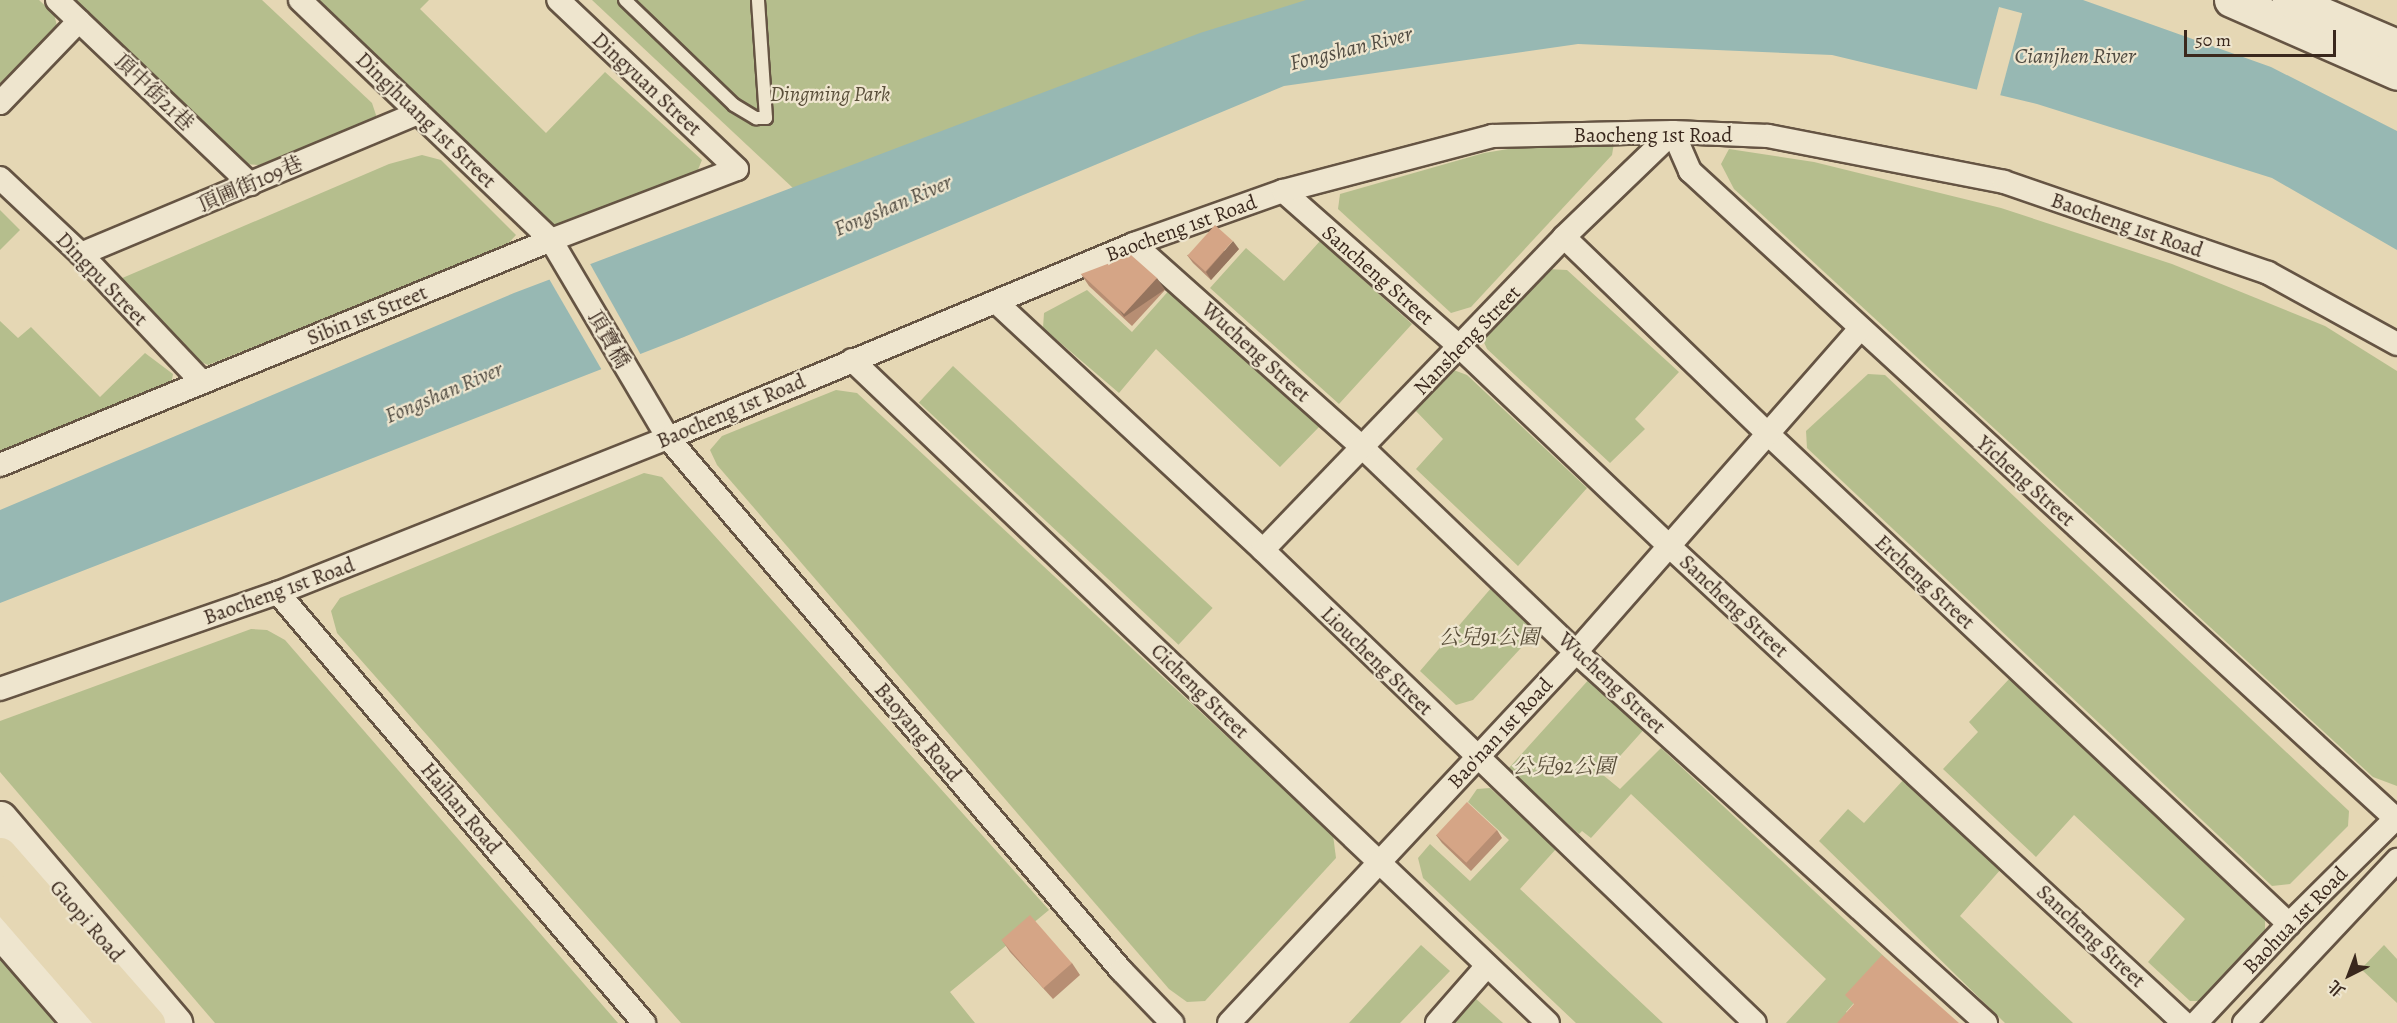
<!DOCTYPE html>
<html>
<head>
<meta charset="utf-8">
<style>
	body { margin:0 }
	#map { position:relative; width:2397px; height:1023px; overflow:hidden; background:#e5d7b4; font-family:Alegreya,"Noto Serif TC",serif }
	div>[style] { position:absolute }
	.green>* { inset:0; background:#b5be8d; transform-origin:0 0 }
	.water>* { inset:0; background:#97b8b3 }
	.pier>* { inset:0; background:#e5d7b4; transform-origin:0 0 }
	.roads { filter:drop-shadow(2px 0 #655443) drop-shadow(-2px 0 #655443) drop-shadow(0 2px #655443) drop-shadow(0 -2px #655443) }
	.lane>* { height:12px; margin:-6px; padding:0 6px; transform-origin:6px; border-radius:6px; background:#eee5ce }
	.street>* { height:22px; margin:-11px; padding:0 11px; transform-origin:11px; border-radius:11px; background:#eee5ce }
	.secondary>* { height:33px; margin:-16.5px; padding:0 16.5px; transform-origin:16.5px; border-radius:16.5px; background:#eee5ce }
	.highway>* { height:33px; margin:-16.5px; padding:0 16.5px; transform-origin:16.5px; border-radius:16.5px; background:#e5d7b4 }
	.wall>* { inset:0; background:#b78e73 }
	.shaded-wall>* { inset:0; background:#95745e; transform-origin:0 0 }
	.building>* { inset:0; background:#d5a586; transform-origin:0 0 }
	span { translate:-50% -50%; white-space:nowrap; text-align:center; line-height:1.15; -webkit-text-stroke:4.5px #eee5ce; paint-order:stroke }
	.street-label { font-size:21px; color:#3a281d }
	.park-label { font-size:21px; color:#594e39; font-style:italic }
	.water-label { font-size:22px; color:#514c42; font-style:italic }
	.north { position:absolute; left:2319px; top:945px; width:60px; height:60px; -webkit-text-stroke:4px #eee5ce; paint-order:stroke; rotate:222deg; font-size:16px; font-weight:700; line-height:24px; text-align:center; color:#3a281d }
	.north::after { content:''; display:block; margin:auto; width:21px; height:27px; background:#3a281d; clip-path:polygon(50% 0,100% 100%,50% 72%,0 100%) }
	.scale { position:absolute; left:2184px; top:30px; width:152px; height:27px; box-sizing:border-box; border:3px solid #3a281d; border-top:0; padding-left:8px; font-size:18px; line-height:21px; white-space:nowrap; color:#3a281d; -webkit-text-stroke:4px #eee5ce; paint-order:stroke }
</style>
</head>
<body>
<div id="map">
	<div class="green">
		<i style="clip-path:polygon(0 0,39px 0,54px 14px,57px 26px,0 83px)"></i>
		<i style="clip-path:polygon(69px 0,262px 0,372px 103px,377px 118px,259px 165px,241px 164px)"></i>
		<i style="clip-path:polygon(315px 0,429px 0,420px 9px,546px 133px,605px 72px,702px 160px,697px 172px,570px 222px,549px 227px)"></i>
		<i style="clip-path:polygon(592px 0,1389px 0,810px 204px)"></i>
		<i style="clip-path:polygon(1575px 138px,1614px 143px,1612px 155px,1471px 307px,1451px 313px,1338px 209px,1340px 194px,1484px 153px)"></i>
		<i style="clip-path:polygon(1729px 149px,1814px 162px,2001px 208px,2172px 264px,2325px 326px,2397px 371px,2397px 786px,2373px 777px,1734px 189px,1721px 164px)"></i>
		<i style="clip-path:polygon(422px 155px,441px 160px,516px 235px,505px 247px,208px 365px,192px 358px,120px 279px,389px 164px)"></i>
		<i style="clip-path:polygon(0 210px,20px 230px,0 250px)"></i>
		<i style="clip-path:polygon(1320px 241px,1412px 324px,1339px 404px,1210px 288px,1246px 248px,1284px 281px)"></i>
		<i style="clip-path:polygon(1547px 269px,1567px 270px,1679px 372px,1635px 419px,1645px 429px,1610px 463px,1487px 349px,1481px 336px)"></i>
		<i style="clip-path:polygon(1172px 287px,1320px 426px,1280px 467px,1156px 349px,1119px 393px,1043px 328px,1044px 313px,1087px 290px,1132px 332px)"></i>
		<i style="clip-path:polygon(0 321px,18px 338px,31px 327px,100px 397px,145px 353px,173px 374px,171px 385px,7px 452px,0 450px)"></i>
		<i style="left:953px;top:366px;width:355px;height:50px;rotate:43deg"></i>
		<i style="clip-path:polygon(1451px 369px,1467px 375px,1587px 488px,1518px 566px,1416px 469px,1443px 439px,1414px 409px)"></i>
		<i style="clip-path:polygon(1868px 374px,1885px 375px,2349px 811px,2348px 826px,2290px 884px,2272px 886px,1807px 448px,1806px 431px)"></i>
		<i style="clip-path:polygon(836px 390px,857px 393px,1333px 835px,1336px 858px,1205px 1001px,1187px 1002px,1169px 989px,717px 465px,710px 450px,722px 436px)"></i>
		<i style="clip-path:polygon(644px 473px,662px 477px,1049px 910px,950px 992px,975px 1023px,681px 1023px,337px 633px,331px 611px,340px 598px)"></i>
		<i style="clip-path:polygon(1492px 587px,1529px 625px,1533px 635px,1473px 700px,1456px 705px,1420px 671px)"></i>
		<i style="clip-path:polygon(251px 629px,267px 630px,285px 640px,618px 1023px,215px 1023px,0 772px,0 721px)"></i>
		<i style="clip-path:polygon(1592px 676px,1647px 726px,1603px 775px,1620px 789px,1661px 748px,1890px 962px,1846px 1012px,1854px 1020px,1851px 1023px,1786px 1023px,1826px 979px,1631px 794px,1591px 838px,1582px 831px,1579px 834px,1507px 770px)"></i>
		<i style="clip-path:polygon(2010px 678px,2265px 918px,2265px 933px,2202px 1001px,2190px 1001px,2148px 962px,2185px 919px,2074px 815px,2036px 857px,1943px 769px,1978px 732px,1969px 722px)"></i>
		<i style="clip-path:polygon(1905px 778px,2001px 869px,1960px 916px,2073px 1023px,2005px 1023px,1819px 841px,1848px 809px,1864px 823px)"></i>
		<i style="clip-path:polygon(1490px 788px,1556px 849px,1520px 889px,1663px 1023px,1576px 1023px,1423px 878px,1418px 858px,1430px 844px,1470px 881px,1509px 840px,1468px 802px,1477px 789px)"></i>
		<i style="clip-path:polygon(1421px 945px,1450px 971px,1400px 1023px,1349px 1023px)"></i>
		<i style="clip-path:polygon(2384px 945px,2397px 959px,2397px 1003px,2361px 969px)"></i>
		<i style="clip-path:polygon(0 946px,66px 1023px,0 1023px)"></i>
		<i style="clip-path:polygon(1475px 998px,1503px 1023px,1454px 1023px)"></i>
	</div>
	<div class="water">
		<i style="clip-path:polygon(1306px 0,2083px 0,2271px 67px,2397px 131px,2397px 250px,2272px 178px,2037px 104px,1832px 55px,1578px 44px,1284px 86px,684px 337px,0 603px,0 510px,514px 293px,1200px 33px)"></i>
	</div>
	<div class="pier">
		<i style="left:1999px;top:7px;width:24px;height:88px;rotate:15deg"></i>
		<i style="clip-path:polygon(589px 262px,642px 357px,603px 372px,548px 277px)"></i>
	</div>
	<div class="roads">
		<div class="lane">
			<i style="left:625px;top:0;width:151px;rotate:43.9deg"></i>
			<i style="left:734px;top:105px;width:26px;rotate:31deg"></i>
			<i style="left:756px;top:118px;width:10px"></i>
			<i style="left:766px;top:118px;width:118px;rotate:-93.9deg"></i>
		</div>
		<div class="street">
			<i style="left:57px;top:0;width:267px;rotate:43.6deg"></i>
			<i style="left:300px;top:0;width:347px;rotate:43.7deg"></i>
			<i style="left:551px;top:240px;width:230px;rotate:59.4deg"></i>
			<i style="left:668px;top:438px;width:699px;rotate:49.59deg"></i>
			<i style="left:1121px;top:970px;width:74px;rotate:46.1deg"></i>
			<i style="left:0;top:103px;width:114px;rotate:-46.1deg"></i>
			<i style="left:0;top:178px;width:111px;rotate:43.2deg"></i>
			<i style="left:81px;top:254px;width:176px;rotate:46.6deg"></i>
			<i style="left:1283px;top:191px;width:236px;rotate:41.4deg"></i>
			<i style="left:1460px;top:347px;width:289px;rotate:43.6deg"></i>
			<i style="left:1669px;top:546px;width:702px;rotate:42.81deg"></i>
			<i style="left:1564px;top:237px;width:282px;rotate:44deg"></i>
			<i style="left:1767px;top:433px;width:717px;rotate:43.25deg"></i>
			<i style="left:1134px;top:244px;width:307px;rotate:41.7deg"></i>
			<i style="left:1363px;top:448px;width:295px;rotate:43.8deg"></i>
			<i style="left:1576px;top:652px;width:553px;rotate:42.14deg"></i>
			<i style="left:81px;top:254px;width:365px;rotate:-22.7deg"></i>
			<i style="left:996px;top:302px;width:364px;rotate:42.9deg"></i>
			<i style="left:1263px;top:550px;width:682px;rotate:43.87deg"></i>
			<i style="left:852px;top:360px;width:961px;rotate:43.61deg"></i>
			<i style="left:0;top:465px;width:595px;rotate:-22.21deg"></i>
			<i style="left:551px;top:240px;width:199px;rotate:-20.9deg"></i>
			<i style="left:737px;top:169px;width:246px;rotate:-136.6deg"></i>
			<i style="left:1263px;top:550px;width:434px;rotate:-46.1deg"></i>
			<i style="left:1564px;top:237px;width:151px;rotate:-43.9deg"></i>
			<i style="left:1673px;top:132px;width:43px;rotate:66.4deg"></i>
			<i style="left:1690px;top:171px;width:960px;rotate:42.55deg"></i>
			<i style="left:278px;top:593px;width:565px;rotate:49.6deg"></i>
			<i style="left:0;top:689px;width:294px;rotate:-19.1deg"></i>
			<i style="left:278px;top:593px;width:420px;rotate:-21.7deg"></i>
			<i style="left:668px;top:438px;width:505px;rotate:-22.6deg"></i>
			<i style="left:1134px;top:244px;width:158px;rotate:-19.6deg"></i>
			<i style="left:1283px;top:191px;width:216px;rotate:-14.7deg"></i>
			<i style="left:1492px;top:136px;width:181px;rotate:-1.3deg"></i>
			<i style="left:1673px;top:132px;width:95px;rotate:2.4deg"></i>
			<i style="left:1768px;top:136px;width:240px;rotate:11deg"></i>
			<i style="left:2004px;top:182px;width:279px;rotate:19deg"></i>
			<i style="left:2268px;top:273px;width:147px;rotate:28.8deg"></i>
			<i style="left:1229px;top:1023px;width:508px;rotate:-46.91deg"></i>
			<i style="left:1576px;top:652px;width:430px;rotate:-48.7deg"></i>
			<i style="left:1437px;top:1023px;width:74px;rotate:-48.8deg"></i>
			<i style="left:2196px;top:1023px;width:136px;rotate:-46.8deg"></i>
			<i style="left:2289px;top:924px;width:152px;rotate:-44.7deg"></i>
			<i style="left:2244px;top:1023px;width:224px;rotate:-46.8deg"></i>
		</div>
		<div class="secondary">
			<i style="left:2231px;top:0;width:181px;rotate:23.7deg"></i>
			<i style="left:2289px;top:0;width:117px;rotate:23.1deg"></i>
			<i style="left:0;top:818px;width:270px;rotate:49.5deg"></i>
			<i style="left:0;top:931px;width:122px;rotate:49deg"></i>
		</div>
		<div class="highway">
			<i style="left:0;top:854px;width:225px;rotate:48.8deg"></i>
			<i style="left:0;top:892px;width:174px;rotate:49deg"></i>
		</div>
	</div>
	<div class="wall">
		<i style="clip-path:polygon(1239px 249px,1211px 280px,1193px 263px,1187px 255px)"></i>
		<i style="clip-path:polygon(1081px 274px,1165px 290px,1132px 326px,1089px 286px)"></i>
		<i style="clip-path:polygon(1497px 830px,1502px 838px,1471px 871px,1442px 843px,1436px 835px)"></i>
		<i style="clip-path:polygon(1002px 940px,1072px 963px,1080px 975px,1053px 999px,1010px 952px)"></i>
	</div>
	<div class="shaded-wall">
		<i style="clip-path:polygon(1233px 241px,1239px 249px,1211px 280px,1206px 272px)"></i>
		<i style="left:1157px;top:278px;width:14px;height:49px;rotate:56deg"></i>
	</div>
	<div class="building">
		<i style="left:1215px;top:225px;width:24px;height:41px;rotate:42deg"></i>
		<i style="clip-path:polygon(1131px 255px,1157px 278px,1124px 314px,1081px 274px)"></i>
		<i style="left:1467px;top:802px;width:41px;height:45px;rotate:43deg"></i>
		<i style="left:1030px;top:915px;width:64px;height:38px;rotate:49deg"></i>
		<i style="clip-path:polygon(1882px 955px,1959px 1023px,1837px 1023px,1854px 1004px,1845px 995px)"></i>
	</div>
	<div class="street-label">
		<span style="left:647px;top:84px;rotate:43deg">Dingyuan Street</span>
		<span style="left:154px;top:92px;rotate:44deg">頂中街21巷</span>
		<span style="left:426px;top:120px;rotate:44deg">Dingjhuang 1st Street</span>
		<span style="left:1653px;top:135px">Baocheng 1st Road</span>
		<span style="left:250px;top:184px;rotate:-23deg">頂圃街109巷</span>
		<span style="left:2127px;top:225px;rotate:19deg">Baocheng 1st Road</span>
		<span style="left:1181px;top:228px;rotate:-20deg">Baocheng 1st Road</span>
		<span style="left:1378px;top:275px;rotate:41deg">Sancheng Street</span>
		<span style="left:102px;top:279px;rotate:46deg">Dingpu Street</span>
		<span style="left:367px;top:315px;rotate:-22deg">Sibin 1st Street</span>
		<span style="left:609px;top:339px;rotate:60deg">頂寶橋</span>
		<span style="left:1467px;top:340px;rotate:-46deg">Nansheng Street</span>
		<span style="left:1256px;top:352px;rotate:42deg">Wucheng Street</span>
		<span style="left:731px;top:411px;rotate:-23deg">Baocheng 1st Road</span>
		<span style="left:2026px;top:481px;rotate:42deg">Yicheng Street</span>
		<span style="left:1925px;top:582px;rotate:43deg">Ercheng Street</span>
		<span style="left:279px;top:591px;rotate:-20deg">Baocheng 1st Road</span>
		<span style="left:1734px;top:606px;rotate:43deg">Sancheng Street</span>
		<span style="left:1377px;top:661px;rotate:44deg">Lioucheng Street</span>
		<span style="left:1612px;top:683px;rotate:43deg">Wucheng Street</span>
		<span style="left:1200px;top:691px;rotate:44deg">Cicheng Street</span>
		<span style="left:918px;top:732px;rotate:50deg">Baoyang Road</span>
		<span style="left:1500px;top:733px;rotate:-47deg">Bao'nan 1st Road</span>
		<span style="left:461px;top:808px;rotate:50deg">Haihan Road</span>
		<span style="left:2295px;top:920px;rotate:-46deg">Baohua 1st Road</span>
		<span style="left:87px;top:921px;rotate:49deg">Guopi Road</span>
		<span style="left:2091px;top:936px;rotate:43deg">Sancheng Street</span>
	</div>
	<div class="park-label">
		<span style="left:830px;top:94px">Dingming Park</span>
		<span style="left:1489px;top:637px">公兒91公園</span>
		<span style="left:1564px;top:766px">公兒92公園</span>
	</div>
	<div class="water-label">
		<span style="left:1351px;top:49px;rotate:-14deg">Fongshan River</span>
		<span style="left:2075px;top:57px">Cianjhen River</span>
		<span style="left:893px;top:206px;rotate:-23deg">Fongshan River</span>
		<span style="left:444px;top:393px;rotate:-23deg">Fongshan River</span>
	</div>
	<div class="north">北</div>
	<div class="scale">50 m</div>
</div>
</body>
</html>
